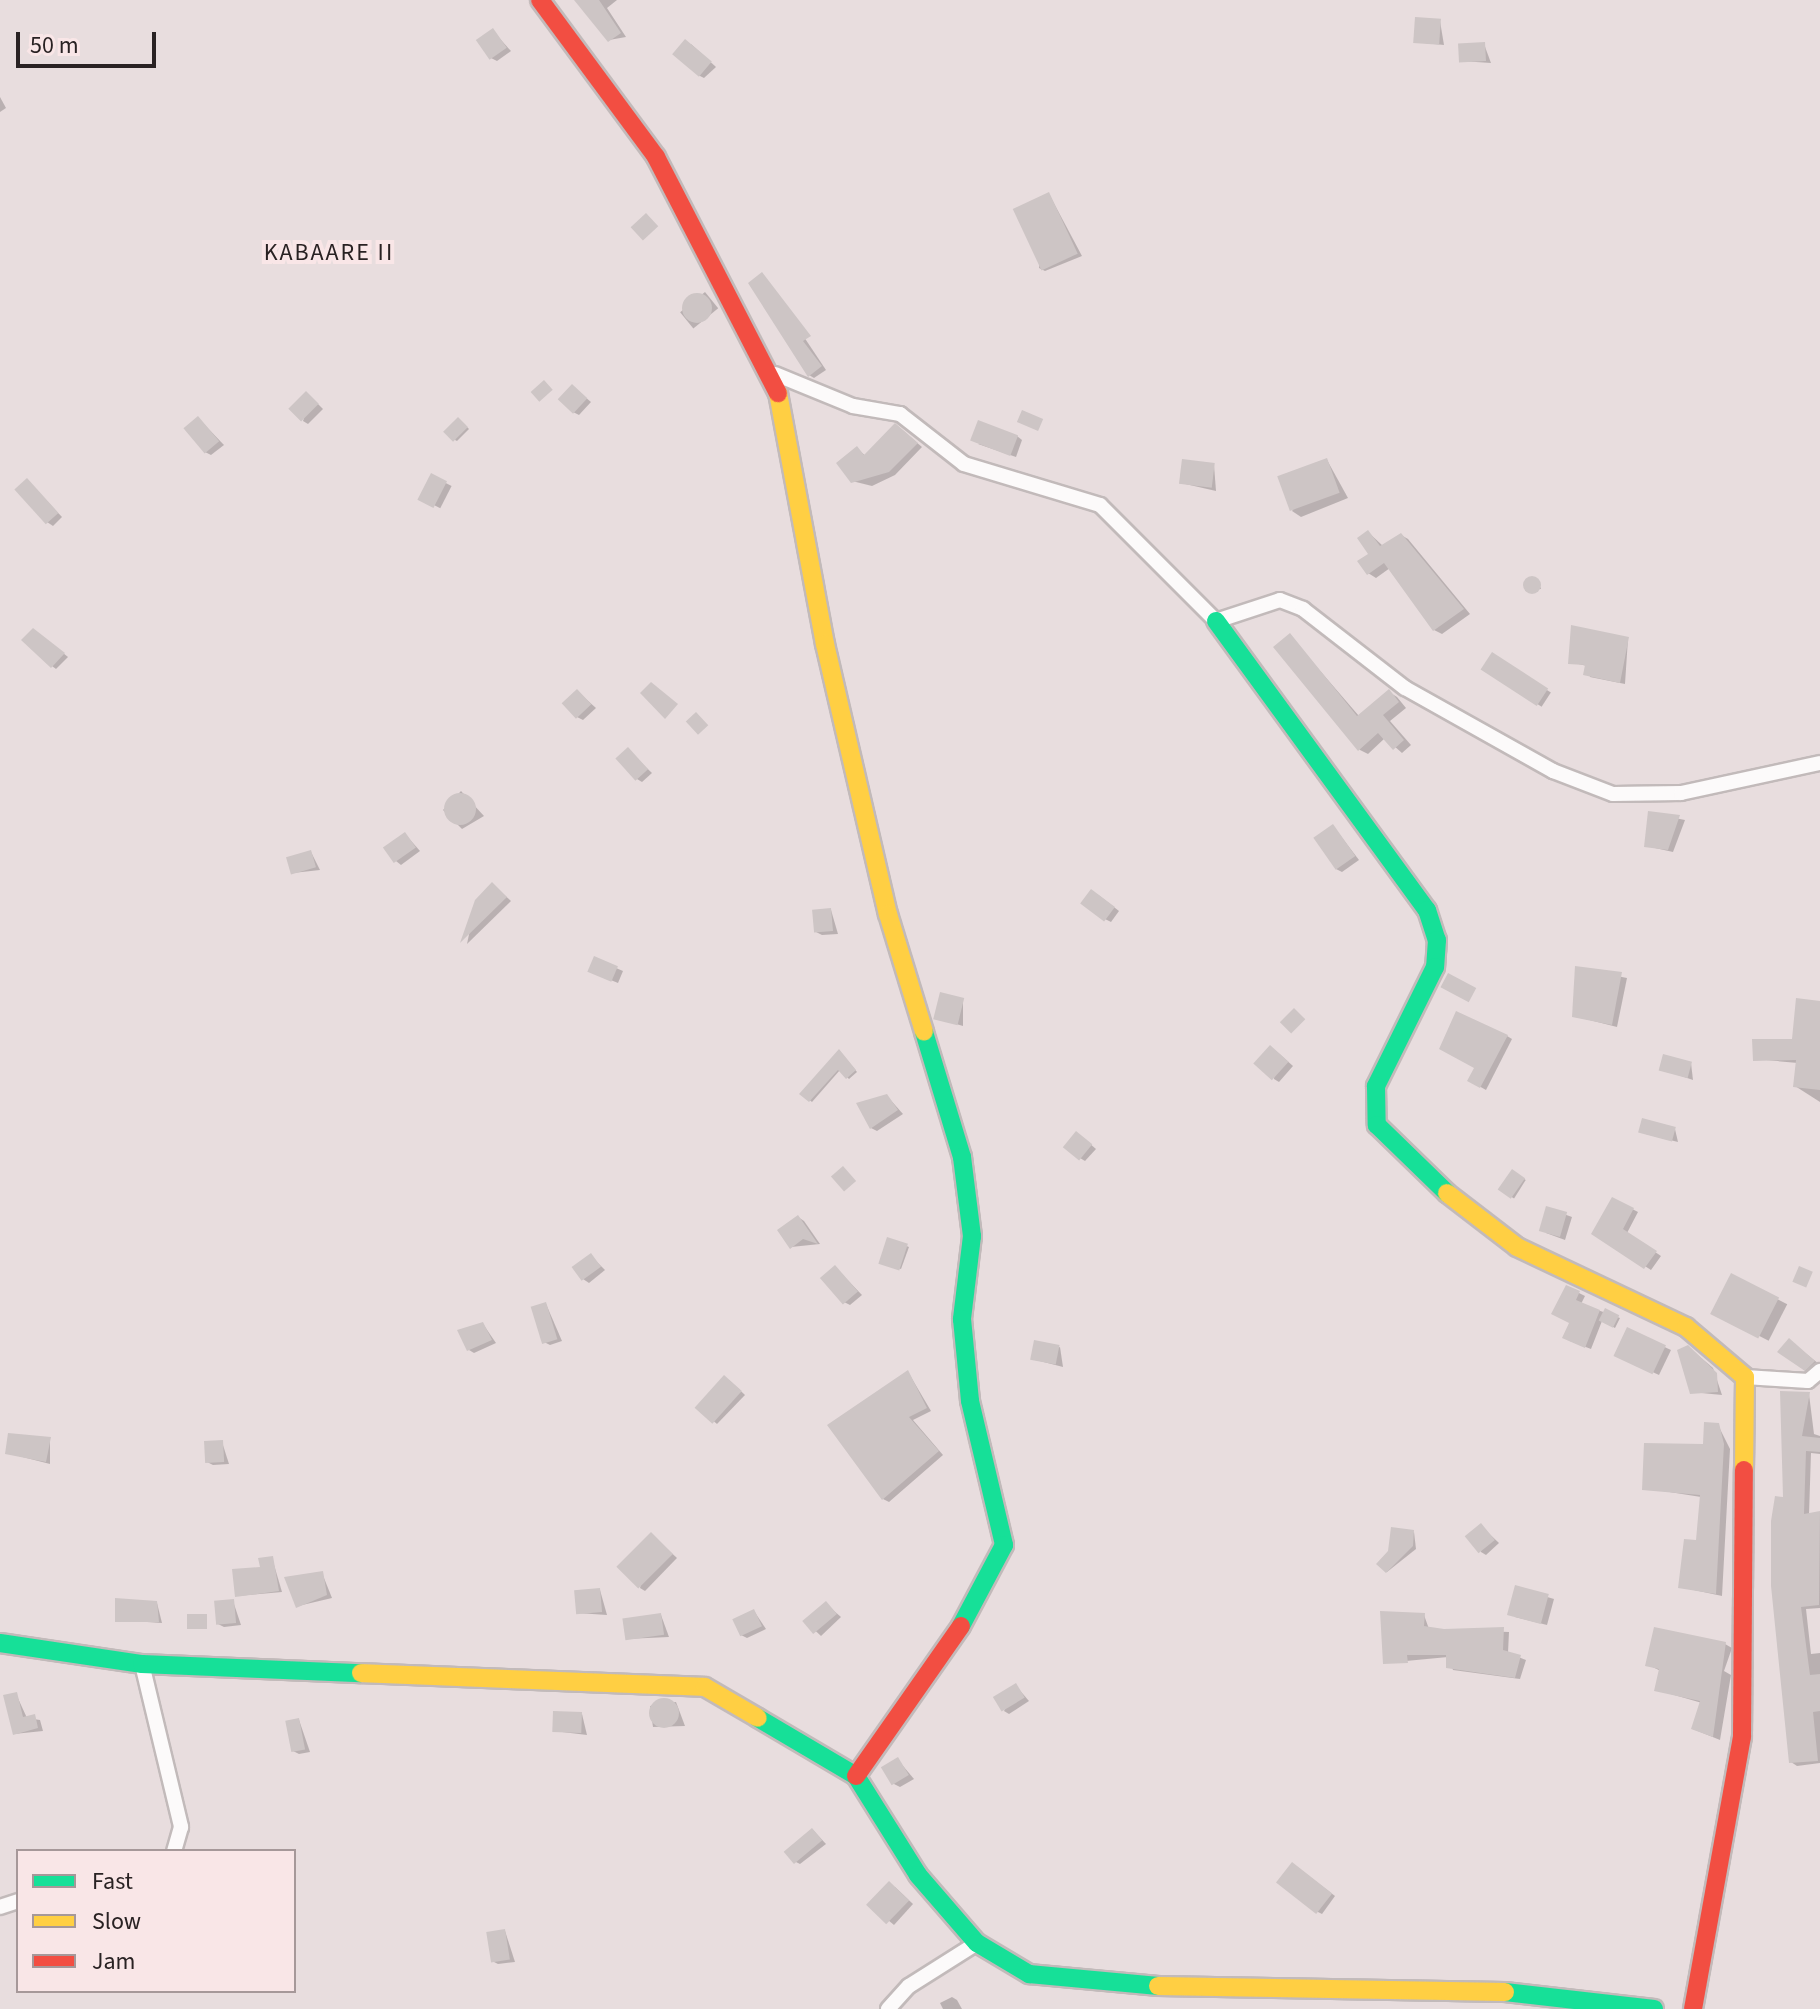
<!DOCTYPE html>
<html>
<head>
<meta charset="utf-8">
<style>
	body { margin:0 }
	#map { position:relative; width:1820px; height:2009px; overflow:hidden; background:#e8ddde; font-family:"Source Sans 3",sans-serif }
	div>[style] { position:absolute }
	.shadow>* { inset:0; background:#0003; transform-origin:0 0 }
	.building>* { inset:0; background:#cdc5c5; transform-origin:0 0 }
	.round { border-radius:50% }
	.roads { filter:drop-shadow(2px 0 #c2baba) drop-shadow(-2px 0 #c2baba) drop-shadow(0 2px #c2baba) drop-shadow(0 -2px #c2baba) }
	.street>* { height:14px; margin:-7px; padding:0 7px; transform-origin:7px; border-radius:7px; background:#fcfafa }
	.fast>* { height:18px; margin:-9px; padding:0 9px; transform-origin:9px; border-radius:9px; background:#16e098 }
	.slow>* { height:18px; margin:-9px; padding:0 9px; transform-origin:9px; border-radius:9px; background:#ffcf43 }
	.jam>* { height:18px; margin:-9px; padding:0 9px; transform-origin:9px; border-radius:9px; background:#f24e42 }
	span { translate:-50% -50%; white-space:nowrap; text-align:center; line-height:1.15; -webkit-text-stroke:8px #f9e6e7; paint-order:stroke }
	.quarter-label { font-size:24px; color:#292223; letter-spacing:2px }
	.legend { position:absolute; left:16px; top:1849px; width:280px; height:144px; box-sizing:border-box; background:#f9e6e7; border:2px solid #a69899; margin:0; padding:10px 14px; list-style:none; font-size:24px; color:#292223 }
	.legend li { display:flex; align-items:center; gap:16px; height:40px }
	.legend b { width:40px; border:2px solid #a69899 }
	.scale { position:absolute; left:16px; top:32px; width:140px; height:36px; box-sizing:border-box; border:4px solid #292223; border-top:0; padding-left:10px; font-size:24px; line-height:28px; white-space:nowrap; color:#292223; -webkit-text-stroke:6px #f9e6e7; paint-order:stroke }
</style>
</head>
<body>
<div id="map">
	<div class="shadow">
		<i style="clip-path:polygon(577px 0,617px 0,607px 8px,626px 37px,609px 40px)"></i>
		<i style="clip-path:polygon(1440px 21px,1444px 45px,1415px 42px)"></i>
		<i style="clip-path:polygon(493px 31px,511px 51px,497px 61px,491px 58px)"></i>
		<i style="clip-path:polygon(691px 44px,716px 67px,704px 78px,698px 75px)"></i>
		<i style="clip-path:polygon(1484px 44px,1491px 63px,1461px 61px)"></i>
		<i style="clip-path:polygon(0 97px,6px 108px,0 112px)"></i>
		<i style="clip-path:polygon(1049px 194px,1082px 256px,1045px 271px,1039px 268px)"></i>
		<i style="clip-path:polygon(762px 274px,826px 370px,814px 378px,809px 375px)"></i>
		<i style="left:705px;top:292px;width:21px;height:32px;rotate:51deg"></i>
		<i style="clip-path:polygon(572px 386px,591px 402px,579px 415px,573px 412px)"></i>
		<i style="clip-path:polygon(311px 397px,323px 409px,308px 424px,303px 421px)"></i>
		<i style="clip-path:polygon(198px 418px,224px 445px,211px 455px,205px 452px)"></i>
		<i style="clip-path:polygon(460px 420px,469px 429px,457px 441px,455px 440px)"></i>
		<i style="clip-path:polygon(901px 429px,922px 447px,895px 475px,872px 486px,852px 481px,857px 449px,866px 456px)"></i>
		<i style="clip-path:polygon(1017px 436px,1022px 440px,1016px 457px,978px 444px)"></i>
		<i style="clip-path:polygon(1327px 460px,1348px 498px,1301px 517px,1292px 511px)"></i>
		<i style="clip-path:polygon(1214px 465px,1216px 491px,1181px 483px)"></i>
		<i style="left:432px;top:476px;width:22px;height:25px;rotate:27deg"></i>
		<i style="clip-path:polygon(27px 480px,62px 517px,53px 526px,47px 522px)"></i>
		<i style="clip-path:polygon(1368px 532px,1383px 546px,1401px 535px,1408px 539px,1470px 614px,1442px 634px,1434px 630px,1390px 568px,1376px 578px,1368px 573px)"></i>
		<i style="clip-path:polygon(1538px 580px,1541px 589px,1528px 590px,1527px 581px)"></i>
		<i style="clip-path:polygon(38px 633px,68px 657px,56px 669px,52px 666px)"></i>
		<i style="clip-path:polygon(1290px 636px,1359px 716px,1389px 692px,1397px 697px,1406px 708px,1390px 721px,1411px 745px,1402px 753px,1385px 738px,1368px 754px,1360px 750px,1276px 647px)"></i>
		<i style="clip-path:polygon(1628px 639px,1625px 684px,1590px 677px,1587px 666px,1570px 662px)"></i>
		<i style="left:1493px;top:655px;width:69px;height:17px;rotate:33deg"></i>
		<i style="clip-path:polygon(577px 691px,596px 708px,583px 720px,577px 717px)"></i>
		<i style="clip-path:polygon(628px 750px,652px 773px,642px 782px,637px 779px)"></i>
		<i style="clip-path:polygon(461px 791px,484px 816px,462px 829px,443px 810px)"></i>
		<i style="clip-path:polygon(1650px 813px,1685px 820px,1673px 852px,1646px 846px)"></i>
		<i style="clip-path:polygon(1333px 826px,1359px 860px,1342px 872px,1336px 869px)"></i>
		<i style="clip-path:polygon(405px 834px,420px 851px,401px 865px,396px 861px)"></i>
		<i style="clip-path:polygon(311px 852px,320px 870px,293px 873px)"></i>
		<i style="clip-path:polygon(493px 885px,511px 901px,467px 944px,476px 901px)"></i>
		<i style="clip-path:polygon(1097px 894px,1119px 911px,1111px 922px,1105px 919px)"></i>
		<i style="clip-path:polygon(831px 910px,838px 934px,822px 935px,816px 932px)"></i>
		<i style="clip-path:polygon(595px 959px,623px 971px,618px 983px,596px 974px)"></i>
		<i style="clip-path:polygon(1577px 968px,1627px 978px,1617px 1027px,1574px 1016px)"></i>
		<i style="clip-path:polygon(963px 1000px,963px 1026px,936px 1018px)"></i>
		<i style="clip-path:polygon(1820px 1003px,1820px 1102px,1795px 1086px,1798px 1063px,1755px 1059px,1794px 1041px)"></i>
		<i style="clip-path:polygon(1507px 1036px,1512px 1039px,1486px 1090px,1470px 1081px)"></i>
		<i style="clip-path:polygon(1276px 1051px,1293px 1066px,1279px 1082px,1274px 1079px)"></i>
		<i style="clip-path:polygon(841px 1053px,857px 1072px,849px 1079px,840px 1070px,812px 1102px,802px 1094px)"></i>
		<i style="clip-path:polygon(1691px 1063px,1693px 1080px,1661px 1069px)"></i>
		<i style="clip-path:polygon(887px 1096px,903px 1114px,877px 1131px,871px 1128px)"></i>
		<i style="clip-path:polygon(1675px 1129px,1678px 1142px,1646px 1134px)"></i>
		<i style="clip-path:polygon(1082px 1137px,1096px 1149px,1085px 1161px,1080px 1158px)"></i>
		<i style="left:1513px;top:1172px;width:15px;height:22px;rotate:32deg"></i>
		<i style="clip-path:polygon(1613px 1199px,1638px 1212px,1627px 1233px,1661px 1256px,1651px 1270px,1594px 1233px)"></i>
		<i style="clip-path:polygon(1547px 1208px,1572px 1217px,1565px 1240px,1546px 1233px)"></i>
		<i style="clip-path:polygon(798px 1217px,804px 1221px,820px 1244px,791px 1247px)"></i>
		<i style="clip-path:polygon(888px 1239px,909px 1247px,901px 1269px,883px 1263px)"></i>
		<i style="clip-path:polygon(591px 1256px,605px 1270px,589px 1283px,583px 1279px)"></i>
		<i style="clip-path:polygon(835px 1267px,862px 1295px,850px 1305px,844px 1302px)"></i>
		<i style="left:1732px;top:1276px;width:62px;height:41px;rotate:27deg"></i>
		<i style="clip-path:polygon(1567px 1287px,1585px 1296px,1581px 1304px,1620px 1318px,1615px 1328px,1602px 1321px,1591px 1349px,1570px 1341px)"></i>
		<i style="clip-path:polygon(546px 1304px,562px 1341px,550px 1345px,544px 1342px)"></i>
		<i style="clip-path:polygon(483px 1324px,496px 1343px,474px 1353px,469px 1350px)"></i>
		<i style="clip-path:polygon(1628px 1330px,1671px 1350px,1659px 1375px,1622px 1358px)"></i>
		<i style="clip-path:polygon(1794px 1344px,1819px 1364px,1807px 1372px,1780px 1352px)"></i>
		<i style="clip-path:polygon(1060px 1347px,1063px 1367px,1032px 1359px)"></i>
		<i style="clip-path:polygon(1693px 1351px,1713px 1368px,1722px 1395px,1691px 1392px)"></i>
		<i style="clip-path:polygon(908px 1372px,931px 1411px,913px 1420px,943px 1455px,889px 1502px,883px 1499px)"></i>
		<i style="clip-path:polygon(729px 1380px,745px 1395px,717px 1424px,697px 1407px)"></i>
		<i style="clip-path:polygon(1809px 1394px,1814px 1434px,1820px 1436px,1820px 1454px,1811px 1453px,1809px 1515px,1820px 1513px,1820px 1608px,1806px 1609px,1811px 1654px,1820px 1653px,1820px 1763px,1797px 1766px,1791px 1762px,1785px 1499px)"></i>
		<i style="clip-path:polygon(1718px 1425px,1730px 1449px,1722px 1596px,1680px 1587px,1698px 1542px,1701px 1497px,1644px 1488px,1705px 1446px)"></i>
		<i style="clip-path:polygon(50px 1439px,50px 1464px,7px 1453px)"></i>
		<i style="clip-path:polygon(222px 1442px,229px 1464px,213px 1465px,207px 1462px)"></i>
		<i style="clip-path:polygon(1481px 1526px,1499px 1543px,1486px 1555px,1481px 1552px)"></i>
		<i style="clip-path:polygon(1414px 1532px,1416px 1549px,1387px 1572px,1379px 1564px)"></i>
		<i style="clip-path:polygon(652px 1535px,677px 1558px,645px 1591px,640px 1588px)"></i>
		<i style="clip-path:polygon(272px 1558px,282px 1592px,237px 1596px,262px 1568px)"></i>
		<i style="clip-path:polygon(322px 1573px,332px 1598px,298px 1606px,286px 1578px)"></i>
		<i style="clip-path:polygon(1517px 1588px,1554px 1599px,1547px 1625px,1515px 1617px)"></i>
		<i style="clip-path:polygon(600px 1590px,607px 1615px,577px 1613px)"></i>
		<i style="clip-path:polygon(233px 1601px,241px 1625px,224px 1627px,218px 1624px)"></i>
		<i style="clip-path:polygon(157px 1603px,162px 1623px,117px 1620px)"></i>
		<i style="clip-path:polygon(826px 1604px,841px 1617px,821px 1636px,806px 1622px)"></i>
		<i style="clip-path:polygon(754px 1611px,766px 1629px,747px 1638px,741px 1635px)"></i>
		<i style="clip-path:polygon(661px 1615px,669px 1637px,626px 1639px)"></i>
		<i style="clip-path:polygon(1424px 1615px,1429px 1629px,1509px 1632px,1508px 1653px,1526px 1660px,1520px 1679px,1453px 1670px,1448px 1657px,1385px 1663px)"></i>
		<i style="clip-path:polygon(1725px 1644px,1732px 1648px,1724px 1671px,1731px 1675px,1720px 1740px,1693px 1729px,1702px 1703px,1657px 1690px,1661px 1671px,1648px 1665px)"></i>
		<i style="clip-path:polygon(1016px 1686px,1029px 1701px,1009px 1714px,1004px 1711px)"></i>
		<i style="clip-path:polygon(16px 1694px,27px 1718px,40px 1720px,43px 1731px,14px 1734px)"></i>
		<i style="clip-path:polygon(676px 1702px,685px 1726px,653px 1727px,650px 1706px)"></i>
		<i style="clip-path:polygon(582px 1714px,587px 1735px,554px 1731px)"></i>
		<i style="clip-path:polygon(299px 1720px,310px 1752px,299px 1754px,293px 1751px)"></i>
		<i style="clip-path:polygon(898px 1760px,914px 1779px,900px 1787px,894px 1784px)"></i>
		<i style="clip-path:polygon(813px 1830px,826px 1844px,800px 1864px,794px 1861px)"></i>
		<i style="clip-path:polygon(1297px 1867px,1335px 1896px,1322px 1914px,1318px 1912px)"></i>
		<i style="clip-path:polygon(895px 1887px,913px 1904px,894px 1925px,870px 1905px)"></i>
		<i style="clip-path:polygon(505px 1931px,515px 1962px,498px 1964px,492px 1961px)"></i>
		<i style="clip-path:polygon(952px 1997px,957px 2000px,962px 2009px,943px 2009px,940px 2003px)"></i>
	</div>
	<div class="building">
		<i style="clip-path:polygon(574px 0,599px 0,621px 33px,608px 42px)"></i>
		<i style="left:1415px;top:17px;width:26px;height:26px;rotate:4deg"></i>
		<i style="left:493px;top:28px;width:24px;height:21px;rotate:55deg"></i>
		<i style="left:685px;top:39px;width:35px;height:20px;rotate:40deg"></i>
		<i style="left:1485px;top:42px;width:19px;height:27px;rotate:87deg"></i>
		<i style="left:1049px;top:192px;width:68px;height:40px;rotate:65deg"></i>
		<i style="left:646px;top:213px;width:18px;height:21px;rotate:47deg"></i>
		<i style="clip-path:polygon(762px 272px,811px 336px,803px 341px,822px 366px,808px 377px,748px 283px)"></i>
		<i class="round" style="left:682px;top:293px;width:30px;height:30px"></i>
		<i style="left:544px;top:380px;width:13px;height:18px;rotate:48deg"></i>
		<i style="left:572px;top:384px;width:21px;height:21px;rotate:43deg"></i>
		<i style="left:306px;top:391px;width:18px;height:25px;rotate:45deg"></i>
		<i style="left:1022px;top:410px;width:23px;height:13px;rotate:23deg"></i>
		<i style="left:198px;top:416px;width:33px;height:19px;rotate:50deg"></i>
		<i style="left:458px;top:417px;width:14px;height:21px;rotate:45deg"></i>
		<i style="left:978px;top:420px;width:43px;height:22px;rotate:21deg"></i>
		<i style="clip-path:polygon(895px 423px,918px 443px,889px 472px,851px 483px,836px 463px,857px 446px,864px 455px)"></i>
		<i style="left:1327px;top:458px;width:37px;height:53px;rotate:70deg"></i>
		<i style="left:1182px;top:459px;width:33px;height:25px;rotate:7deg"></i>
		<i style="left:431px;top:473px;width:18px;height:30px;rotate:27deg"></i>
		<i style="left:27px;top:478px;width:47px;height:17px;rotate:48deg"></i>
		<i style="clip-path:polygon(1368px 530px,1380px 546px,1401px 533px,1464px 609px,1433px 631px,1384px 563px,1367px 575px,1357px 561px,1368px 554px,1357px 538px)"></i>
		<i class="round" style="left:1523px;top:576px;width:18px;height:18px"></i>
		<i style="clip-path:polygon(1571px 625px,1629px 637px,1620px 683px,1583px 675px,1585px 665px,1568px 664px)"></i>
		<i style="clip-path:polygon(33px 628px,65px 653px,51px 668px,21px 640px)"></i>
		<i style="clip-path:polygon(1290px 633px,1357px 716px,1389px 689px,1399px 702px,1383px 715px,1404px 740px,1393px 750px,1378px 733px,1358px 751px,1273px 647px)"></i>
		<i style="left:1492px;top:652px;width:67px;height:21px;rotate:33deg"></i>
		<i style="clip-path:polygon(651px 682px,678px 704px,665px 719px,640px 693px)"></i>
		<i style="left:577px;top:689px;width:21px;height:21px;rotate:47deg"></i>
		<i style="left:696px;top:712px;width:18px;height:14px;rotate:47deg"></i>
		<i style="left:628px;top:747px;width:30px;height:17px;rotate:48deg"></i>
		<i class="round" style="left:444px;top:793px;width:32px;height:32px"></i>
		<i style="clip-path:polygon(1648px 811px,1680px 815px,1668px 850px,1644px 847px)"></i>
		<i style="left:1333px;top:824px;width:39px;height:24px;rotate:55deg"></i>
		<i style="left:405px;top:832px;width:19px;height:27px;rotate:55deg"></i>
		<i style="left:311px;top:850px;width:18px;height:26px;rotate:74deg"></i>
		<i style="clip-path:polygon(492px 882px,507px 897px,460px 943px,475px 900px)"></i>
		<i style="left:1091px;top:889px;width:30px;height:18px;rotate:37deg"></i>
		<i style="left:831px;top:908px;width:23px;height:19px;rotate:85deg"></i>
		<i style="left:594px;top:956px;width:26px;height:17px;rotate:23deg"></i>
		<i style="clip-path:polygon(1575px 966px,1622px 972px,1612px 1025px,1572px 1017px)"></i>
		<i style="left:1448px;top:973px;width:32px;height:16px;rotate:28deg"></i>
		<i style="left:940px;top:992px;width:25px;height:28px;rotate:14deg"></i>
		<i style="clip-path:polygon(1796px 998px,1820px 1001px,1820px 1090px,1793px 1087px,1796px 1060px,1753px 1061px,1752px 1039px,1792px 1039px)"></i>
		<i style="left:1294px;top:1008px;width:16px;height:20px;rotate:45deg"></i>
		<i style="clip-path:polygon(1456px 1011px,1508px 1035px,1480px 1088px,1467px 1081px,1474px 1068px,1439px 1049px)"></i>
		<i style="left:1270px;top:1045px;width:25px;height:25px;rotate:42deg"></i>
		<i style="clip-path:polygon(839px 1049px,856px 1070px,846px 1079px,838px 1070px,809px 1102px,799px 1094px)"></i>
		<i style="left:1663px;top:1054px;width:30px;height:17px;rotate:15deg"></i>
		<i style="clip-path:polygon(887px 1094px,898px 1110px,870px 1129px,856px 1103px)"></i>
		<i style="left:1642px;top:1118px;width:35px;height:15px;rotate:15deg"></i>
		<i style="left:1076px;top:1131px;width:21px;height:21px;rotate:39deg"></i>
		<i style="left:843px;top:1166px;width:20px;height:16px;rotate:49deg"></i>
		<i style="left:1512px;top:1169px;width:16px;height:25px;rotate:35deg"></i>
		<i style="clip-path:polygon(1612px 1197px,1634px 1208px,1623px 1229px,1657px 1251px,1644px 1269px,1591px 1234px)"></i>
		<i style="left:1546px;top:1206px;width:22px;height:26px;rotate:16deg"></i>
		<i style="clip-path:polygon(798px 1215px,818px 1244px,803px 1239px,790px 1249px,777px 1230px)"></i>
		<i style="left:887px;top:1237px;width:22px;height:28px;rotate:18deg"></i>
		<i style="left:591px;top:1253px;width:17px;height:24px;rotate:54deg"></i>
		<i style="left:835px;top:1265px;width:35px;height:20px;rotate:49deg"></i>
		<i style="left:1799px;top:1266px;width:15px;height:17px;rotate:23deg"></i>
		<i style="left:1731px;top:1273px;width:54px;height:46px;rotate:27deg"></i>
		<i style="clip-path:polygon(1566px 1285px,1580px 1291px,1576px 1300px,1600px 1310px,1585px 1348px,1562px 1338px,1569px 1323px,1551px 1314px)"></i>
		<i style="left:546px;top:1302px;width:39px;height:16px;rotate:73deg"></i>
		<i style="left:1605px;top:1308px;width:16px;height:14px;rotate:27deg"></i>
		<i style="clip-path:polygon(483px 1322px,492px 1340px,467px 1351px,457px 1330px)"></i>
		<i style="left:1627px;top:1327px;width:43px;height:32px;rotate:25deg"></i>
		<i style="clip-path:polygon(1789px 1338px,1815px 1361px,1805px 1371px,1777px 1352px)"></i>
		<i style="left:1034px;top:1340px;width:26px;height:20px;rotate:11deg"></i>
		<i style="clip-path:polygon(1688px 1345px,1717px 1373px,1718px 1392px,1690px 1394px,1677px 1350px)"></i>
		<i style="clip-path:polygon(908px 1370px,927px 1408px,909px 1417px,939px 1451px,882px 1500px,827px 1425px)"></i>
		<i style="left:724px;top:1375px;width:24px;height:44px;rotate:42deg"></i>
		<i style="clip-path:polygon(1780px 1391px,1810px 1392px,1802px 1436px,1820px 1438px,1820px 1452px,1806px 1451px,1804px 1514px,1820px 1511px,1819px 1605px,1801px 1607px,1810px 1675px,1820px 1674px,1820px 1711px,1813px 1712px,1818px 1761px,1789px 1763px,1771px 1586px,1771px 1521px,1775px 1496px,1783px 1497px)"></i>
		<i style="clip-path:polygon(1704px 1422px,1719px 1423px,1724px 1444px,1716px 1594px,1678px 1588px,1684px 1539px,1696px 1540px,1700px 1495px,1642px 1490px,1644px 1443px,1703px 1444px)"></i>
		<i style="clip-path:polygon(8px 1433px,51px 1437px,46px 1462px,5px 1454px)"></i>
		<i style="left:223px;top:1440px;width:22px;height:19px;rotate:87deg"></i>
		<i style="left:1481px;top:1523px;width:22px;height:21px;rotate:51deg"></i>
		<i style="clip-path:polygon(1391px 1527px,1414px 1530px,1413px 1546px,1386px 1573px,1376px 1564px,1388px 1551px)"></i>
		<i style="left:651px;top:1532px;width:31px;height:49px;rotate:45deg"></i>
		<i style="clip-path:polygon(273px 1556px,279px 1591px,235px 1597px,232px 1569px,260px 1567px,258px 1558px)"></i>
		<i style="clip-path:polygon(323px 1571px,327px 1595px,296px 1608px,284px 1577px)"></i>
		<i style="left:1515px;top:1585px;width:35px;height:31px;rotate:15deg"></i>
		<i style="left:600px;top:1588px;width:24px;height:26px;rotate:85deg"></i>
		<i style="clip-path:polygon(115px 1598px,157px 1601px,159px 1622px,115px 1622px)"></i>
		<i style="left:234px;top:1599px;width:24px;height:20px;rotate:85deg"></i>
		<i style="left:826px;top:1601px;width:17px;height:31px;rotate:50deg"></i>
		<i style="left:754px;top:1609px;width:19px;height:24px;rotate:65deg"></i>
		<i style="clip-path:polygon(1380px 1611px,1425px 1613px,1424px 1626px,1444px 1629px,1504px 1627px,1503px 1650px,1521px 1655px,1515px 1678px,1446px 1668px,1446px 1655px,1407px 1655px,1408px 1663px,1383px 1664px)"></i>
		<i style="left:661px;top:1613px;width:22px;height:39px;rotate:82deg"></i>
		<i style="left:187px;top:1614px;width:20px;height:15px"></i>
		<i style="clip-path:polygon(1654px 1627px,1726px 1642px,1713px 1737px,1691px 1729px,1700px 1701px,1654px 1691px,1659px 1669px,1645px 1666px)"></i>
		<i style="left:1016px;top:1683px;width:17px;height:27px;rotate:59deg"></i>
		<i style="clip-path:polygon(17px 1692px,23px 1717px,35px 1714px,38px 1728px,13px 1735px,3px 1695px)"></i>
		<i class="round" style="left:649px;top:1698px;width:30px;height:30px"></i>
		<i style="left:553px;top:1711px;width:29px;height:21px;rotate:2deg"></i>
		<i style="left:299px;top:1718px;width:32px;height:14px;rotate:79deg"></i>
		<i style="left:898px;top:1757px;width:21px;height:20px;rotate:59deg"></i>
		<i style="left:812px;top:1828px;width:16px;height:37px;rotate:50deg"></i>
		<i style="left:1292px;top:1862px;width:51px;height:26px;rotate:38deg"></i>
		<i style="left:889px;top:1881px;width:28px;height:33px;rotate:44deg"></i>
		<i style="left:505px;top:1929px;width:31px;height:19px;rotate:81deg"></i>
	</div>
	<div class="roads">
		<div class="street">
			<i style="left:775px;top:374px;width:84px;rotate:22.3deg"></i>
			<i style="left:853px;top:406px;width:48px;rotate:9.7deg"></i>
			<i style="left:900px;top:414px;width:81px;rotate:38deg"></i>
			<i style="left:964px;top:464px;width:142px;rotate:16.8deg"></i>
			<i style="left:1100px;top:505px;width:164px;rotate:45deg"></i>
			<i style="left:1216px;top:621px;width:67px;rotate:-18.2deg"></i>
			<i style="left:1280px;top:600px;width:25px;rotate:21deg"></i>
			<i style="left:1303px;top:609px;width:129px;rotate:37.8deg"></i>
			<i style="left:1405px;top:688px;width:170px;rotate:29.3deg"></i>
			<i style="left:1553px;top:771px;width:64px;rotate:21deg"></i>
			<i style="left:1613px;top:794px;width:68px;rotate:-0.8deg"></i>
			<i style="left:1681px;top:793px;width:142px;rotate:-12.2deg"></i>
			<i style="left:1745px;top:1377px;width:63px;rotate:3.6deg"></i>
			<i style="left:1808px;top:1381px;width:16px;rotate:-40deg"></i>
			<i style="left:142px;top:1664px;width:168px;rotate:76.5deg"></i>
			<i style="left:181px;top:1827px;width:25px;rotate:106deg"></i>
			<i style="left:0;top:1907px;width:19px;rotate:-18deg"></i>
			<i style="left:888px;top:2009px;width:31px;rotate:-48deg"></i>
			<i style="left:909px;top:1986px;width:80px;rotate:-32.3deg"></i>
		</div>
		<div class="fast">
			<i style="left:1216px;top:621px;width:358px;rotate:53.9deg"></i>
			<i style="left:1427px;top:910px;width:32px;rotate:72deg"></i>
			<i style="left:1437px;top:940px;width:27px;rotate:94deg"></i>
			<i style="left:1435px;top:967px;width:133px;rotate:116.4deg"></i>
			<i style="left:1376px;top:1086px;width:39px;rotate:89deg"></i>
			<i style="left:1377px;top:1125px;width:98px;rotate:44.2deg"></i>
			<i style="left:924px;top:1032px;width:131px;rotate:73.1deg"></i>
			<i style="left:962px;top:1157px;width:80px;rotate:82.8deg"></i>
			<i style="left:972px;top:1236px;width:84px;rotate:96.9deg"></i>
			<i style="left:962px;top:1319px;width:82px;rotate:84.4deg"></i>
			<i style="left:970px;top:1401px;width:148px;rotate:76.7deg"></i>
			<i style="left:1004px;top:1545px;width:92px;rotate:118deg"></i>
			<i style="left:0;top:1643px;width:144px;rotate:8.4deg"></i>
			<i style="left:142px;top:1664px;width:219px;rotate:2.4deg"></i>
			<i style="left:758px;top:1718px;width:114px;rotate:30.6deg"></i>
			<i style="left:856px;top:1776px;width:117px;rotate:57.9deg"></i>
			<i style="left:918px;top:1875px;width:90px;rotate:49.1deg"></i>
			<i style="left:977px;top:1943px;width:61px;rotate:30.8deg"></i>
			<i style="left:1029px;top:1974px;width:130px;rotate:5.3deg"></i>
			<i style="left:1505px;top:1992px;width:150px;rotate:6.5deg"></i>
		</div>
		<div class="slow">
			<i style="left:778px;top:393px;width:255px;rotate:79.4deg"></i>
			<i style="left:825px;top:644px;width:277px;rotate:76.9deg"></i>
			<i style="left:888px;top:914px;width:123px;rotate:73deg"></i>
			<i style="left:1447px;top:1193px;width:88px;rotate:37.6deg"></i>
			<i style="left:1517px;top:1247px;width:187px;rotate:25.3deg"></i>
			<i style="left:1686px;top:1327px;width:77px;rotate:40.3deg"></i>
			<i style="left:1745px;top:1377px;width:93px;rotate:90.6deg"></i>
			<i style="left:361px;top:1673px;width:344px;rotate:2.3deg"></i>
			<i style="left:705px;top:1687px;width:61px;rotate:30.3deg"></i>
			<i style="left:1158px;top:1986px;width:347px;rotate:1deg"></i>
		</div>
		<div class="jam">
			<i style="left:540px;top:0;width:195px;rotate:53.5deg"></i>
			<i style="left:656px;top:157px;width:266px;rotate:62.7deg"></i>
			<i style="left:856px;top:1776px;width:183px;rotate:-55deg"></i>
			<i style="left:1693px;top:2009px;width:276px;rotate:-79.8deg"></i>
			<i style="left:1742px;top:1737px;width:267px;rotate:-89.6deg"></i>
		</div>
	</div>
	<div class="quarter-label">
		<span style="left:329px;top:253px">KABAARE II</span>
	</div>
	<ul class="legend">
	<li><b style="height:10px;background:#16e098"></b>Fast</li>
	<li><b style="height:10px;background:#ffcf43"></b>Slow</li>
	<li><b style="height:10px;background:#f24e42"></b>Jam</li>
	</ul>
	<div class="scale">50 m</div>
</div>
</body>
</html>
